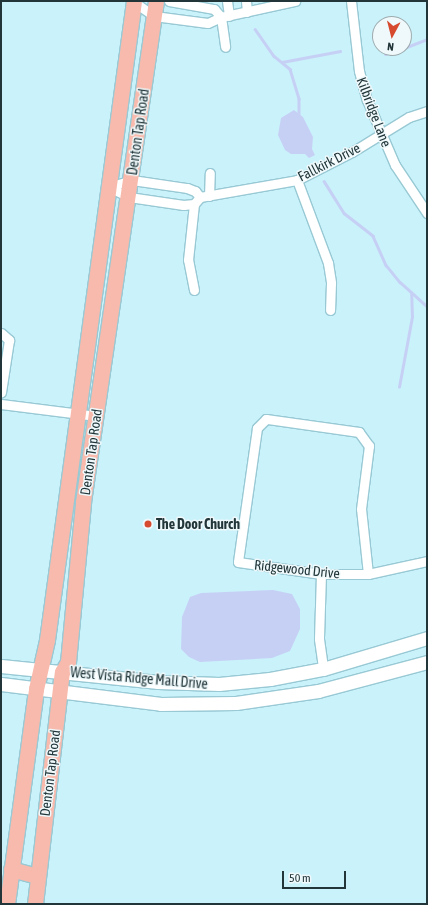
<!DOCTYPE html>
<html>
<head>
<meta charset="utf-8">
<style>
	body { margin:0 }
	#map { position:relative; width:428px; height:905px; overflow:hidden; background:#caf2fb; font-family:"Asap Condensed",sans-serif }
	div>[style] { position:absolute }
	.water>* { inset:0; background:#c6d0f5 }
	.stream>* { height:2.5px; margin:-1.25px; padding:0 1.25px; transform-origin:1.25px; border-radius:1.25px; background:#c6d0f5 }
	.roads { filter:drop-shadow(1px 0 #98c9d4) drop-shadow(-1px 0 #98c9d4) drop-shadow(0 1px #98c9d4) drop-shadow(0 -1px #98c9d4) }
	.minor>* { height:9px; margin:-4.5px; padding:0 4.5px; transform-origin:4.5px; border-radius:4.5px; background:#fff }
	.secondary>* { height:13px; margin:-6.5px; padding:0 6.5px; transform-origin:6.5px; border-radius:6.5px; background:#fff }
	.primary>* { height:15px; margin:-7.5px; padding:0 7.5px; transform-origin:7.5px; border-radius:7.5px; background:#f8baac }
	.dots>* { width:11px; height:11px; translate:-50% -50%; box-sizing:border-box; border:2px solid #eff9fb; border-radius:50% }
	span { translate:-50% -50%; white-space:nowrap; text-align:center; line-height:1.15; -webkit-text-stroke:3px #eff9fb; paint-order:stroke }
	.street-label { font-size:14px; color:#22363a }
	.poi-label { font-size:14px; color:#22363a; font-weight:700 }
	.left { translate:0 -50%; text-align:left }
	.frame { position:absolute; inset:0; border:2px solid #22363a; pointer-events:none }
	.north { position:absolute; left:372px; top:16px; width:40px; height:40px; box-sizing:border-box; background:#eff9fb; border:1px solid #9dabae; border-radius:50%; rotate:187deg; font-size:11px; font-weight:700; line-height:16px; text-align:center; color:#22363a }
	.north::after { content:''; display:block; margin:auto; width:14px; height:18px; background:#d64a2f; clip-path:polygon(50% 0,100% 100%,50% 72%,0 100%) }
	.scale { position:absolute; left:282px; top:871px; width:64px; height:18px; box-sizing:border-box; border:2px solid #22363a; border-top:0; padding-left:5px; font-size:12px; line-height:14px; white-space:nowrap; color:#22363a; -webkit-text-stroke:3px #eff9fb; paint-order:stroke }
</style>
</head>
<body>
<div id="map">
	<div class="water">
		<i style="clip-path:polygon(294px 110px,303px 117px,313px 137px,312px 149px,315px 155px,309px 158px,305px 154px,291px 154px,285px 150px,278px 135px,281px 118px)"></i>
		<i style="clip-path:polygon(273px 590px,292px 594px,300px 609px,300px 629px,290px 651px,272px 658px,200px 662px,189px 657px,181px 649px,182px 617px,190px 597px,201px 593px)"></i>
	</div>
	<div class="stream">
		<i style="left:255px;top:29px;width:33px;rotate:55deg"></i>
		<i style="left:274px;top:56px;width:21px;rotate:39deg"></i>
		<i style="left:290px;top:69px;width:31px;rotate:73deg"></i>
		<i style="left:299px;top:99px;width:17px;rotate:90deg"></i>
		<i style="left:404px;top:48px;width:25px;rotate:-21deg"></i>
		<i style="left:385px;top:54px;width:19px;rotate:-18deg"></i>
		<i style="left:282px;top:62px;width:59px;rotate:-10.7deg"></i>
		<i style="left:324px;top:181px;width:38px;rotate:58deg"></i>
		<i style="left:344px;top:213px;width:37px;rotate:38deg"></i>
		<i style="left:373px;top:236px;width:32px;rotate:66deg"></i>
		<i style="left:386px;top:265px;width:22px;rotate:51deg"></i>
		<i style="left:400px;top:282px;width:36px;rotate:42deg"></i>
		<i style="left:399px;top:387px;width:71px;rotate:-79.5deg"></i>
		<i style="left:412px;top:317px;width:24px;rotate:-92deg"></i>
	</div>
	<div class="roads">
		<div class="minor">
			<i style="left:169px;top:1px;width:46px;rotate:10.1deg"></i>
			<i style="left:214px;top:9px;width:11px;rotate:49deg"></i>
			<i style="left:221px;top:17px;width:30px;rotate:82deg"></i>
			<i style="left:227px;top:1px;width:15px;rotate:82deg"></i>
			<i style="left:246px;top:1px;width:11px;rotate:85deg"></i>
			<i style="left:351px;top:1px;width:70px;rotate:83.5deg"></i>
			<i style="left:359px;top:71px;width:30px;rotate:75deg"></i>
			<i style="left:367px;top:100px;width:71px;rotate:66.7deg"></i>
			<i style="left:395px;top:165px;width:58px;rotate:56.3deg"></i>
			<i style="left:134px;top:2px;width:24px;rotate:35deg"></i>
			<i style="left:154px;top:16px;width:54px;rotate:7.4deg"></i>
			<i style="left:208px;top:23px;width:14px;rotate:-25deg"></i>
			<i style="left:221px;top:17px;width:76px;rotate:-12.2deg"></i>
			<i style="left:297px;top:180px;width:89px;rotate:69.5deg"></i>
			<i style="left:328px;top:263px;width:20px;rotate:81deg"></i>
			<i style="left:331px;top:283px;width:27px;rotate:92deg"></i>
			<i style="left:108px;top:187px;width:23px;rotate:25deg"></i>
			<i style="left:129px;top:197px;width:55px;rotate:8.4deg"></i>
			<i style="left:183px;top:205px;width:11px;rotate:-5deg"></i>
			<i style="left:194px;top:204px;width:9px;rotate:-49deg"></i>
			<i style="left:200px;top:197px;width:98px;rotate:-9.9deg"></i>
			<i style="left:297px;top:180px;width:62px;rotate:-27deg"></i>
			<i style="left:352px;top:152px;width:67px;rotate:-31.6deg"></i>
			<i style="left:409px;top:117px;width:19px;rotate:-18deg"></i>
			<i style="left:108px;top:187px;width:25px;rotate:-16deg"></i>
			<i style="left:132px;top:180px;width:56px;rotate:8.3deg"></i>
			<i style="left:187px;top:188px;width:9px;rotate:21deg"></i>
			<i style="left:195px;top:191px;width:8px;rotate:50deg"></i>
			<i style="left:209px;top:196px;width:23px;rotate:-88deg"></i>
			<i style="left:194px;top:290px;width:31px;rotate:-101deg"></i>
			<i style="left:188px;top:260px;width:56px;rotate:-83.9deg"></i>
			<i style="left:1px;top:333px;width:11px;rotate:41deg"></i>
			<i style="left:9px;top:340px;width:53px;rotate:98.7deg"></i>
			<i style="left:1px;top:404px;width:96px;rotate:7.2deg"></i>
			<i style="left:321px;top:574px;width:65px;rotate:91.8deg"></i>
			<i style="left:319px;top:639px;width:30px;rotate:82deg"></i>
			<i style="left:368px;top:574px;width:65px;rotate:-96.1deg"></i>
			<i style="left:361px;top:509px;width:64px;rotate:-82.8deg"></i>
			<i style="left:369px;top:446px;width:17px;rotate:-126deg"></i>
			<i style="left:359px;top:432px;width:94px;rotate:-172deg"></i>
			<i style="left:266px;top:419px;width:13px;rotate:135deg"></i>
			<i style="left:257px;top:428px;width:135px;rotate:98.1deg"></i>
			<i style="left:238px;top:562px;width:84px;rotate:8.2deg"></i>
			<i style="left:321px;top:574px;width:47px"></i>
			<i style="left:368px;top:574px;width:60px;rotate:-12.4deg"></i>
		</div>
		<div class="secondary">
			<i style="left:1px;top:666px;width:158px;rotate:5.8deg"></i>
			<i style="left:158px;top:682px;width:61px;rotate:1.9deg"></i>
			<i style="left:219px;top:684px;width:51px;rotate:-5.6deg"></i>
			<i style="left:270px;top:679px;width:54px;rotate:-10.7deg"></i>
			<i style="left:323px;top:669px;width:109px;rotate:-16.6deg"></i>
			<i style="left:1px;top:684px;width:161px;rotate:7.1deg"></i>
			<i style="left:161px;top:704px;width:75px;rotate:-0.8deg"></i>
			<i style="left:236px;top:703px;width:83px;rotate:-8.3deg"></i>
			<i style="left:318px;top:691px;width:113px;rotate:-14.9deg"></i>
		</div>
		<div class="primary">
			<i style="left:11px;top:869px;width:28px;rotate:15deg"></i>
			<i style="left:7px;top:904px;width:217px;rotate:-82.3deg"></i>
			<i style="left:36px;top:689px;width:50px;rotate:-77.3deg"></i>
			<i style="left:47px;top:640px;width:645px;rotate:-82.25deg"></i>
			<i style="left:35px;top:904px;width:234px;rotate:-83.4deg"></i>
			<i style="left:62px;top:672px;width:12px;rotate:-59deg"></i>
			<i style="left:68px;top:662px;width:161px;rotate:-84.6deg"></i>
			<i style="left:83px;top:502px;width:506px;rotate:-81.71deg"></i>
		</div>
	</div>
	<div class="dots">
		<i style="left:148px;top:524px;background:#d64a2f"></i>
	</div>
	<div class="street-label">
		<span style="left:374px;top:112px;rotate:69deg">Kilbridge Lane</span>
		<span style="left:138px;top:132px;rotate:-82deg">Denton Tap Road</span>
		<span style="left:329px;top:162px;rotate:-27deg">Fallkirk Drive</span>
		<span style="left:91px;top:452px;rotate:-82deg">Denton Tap Road</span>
		<span style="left:297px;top:569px;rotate:6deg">Ridgewood Drive</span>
		<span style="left:139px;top:678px;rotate:5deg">West Vista Ridge Mall Drive</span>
		<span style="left:50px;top:773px;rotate:-83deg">Denton Tap Road</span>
	</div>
	<div class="poi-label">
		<span class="left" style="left:156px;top:524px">The Door Church</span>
	</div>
	<div class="frame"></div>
	<div class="north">N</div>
	<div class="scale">50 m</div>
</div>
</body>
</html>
